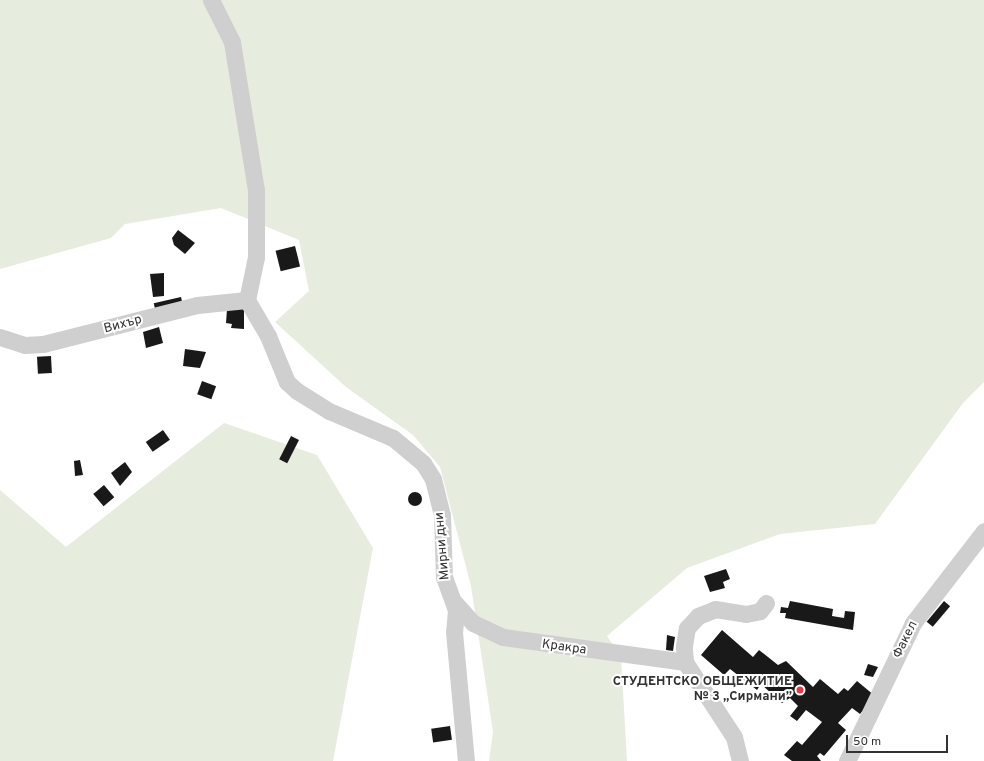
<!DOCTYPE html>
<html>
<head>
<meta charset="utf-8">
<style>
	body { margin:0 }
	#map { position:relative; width:984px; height:761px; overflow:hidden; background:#fff; font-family:Overpass,sans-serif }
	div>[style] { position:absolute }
	.green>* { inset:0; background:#e6ecde }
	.building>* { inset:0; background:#191919; transform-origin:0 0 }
	.round { border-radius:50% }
	.minor>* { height:17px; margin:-8.5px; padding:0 8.5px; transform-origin:8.5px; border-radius:8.5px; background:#cfcfcf }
	.dots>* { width:11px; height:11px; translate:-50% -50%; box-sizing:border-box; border:2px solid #fff; border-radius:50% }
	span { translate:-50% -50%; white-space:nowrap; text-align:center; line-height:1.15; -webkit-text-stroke:4px #fff; paint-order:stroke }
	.street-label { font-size:13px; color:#323232 }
	.poi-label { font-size:13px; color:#323232; font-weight:700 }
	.right { translate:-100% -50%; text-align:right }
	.scale { position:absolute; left:846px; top:735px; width:102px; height:18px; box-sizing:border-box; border:2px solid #323232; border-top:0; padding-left:5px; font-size:12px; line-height:14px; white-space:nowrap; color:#323232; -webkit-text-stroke:3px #fff; paint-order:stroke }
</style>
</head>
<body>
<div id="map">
	<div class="green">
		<i style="clip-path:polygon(0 0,984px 0,984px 382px,963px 403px,875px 524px,780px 534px,687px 568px,607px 636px,621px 657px,627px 761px,489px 761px,493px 732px,471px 586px,440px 467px,413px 435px,346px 387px,275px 322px,309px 291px,299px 240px,221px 208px,125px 224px,111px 238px,0 269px)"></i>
		<i style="clip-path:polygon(224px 423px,317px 455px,373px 548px,333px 761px,0 761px,0 490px,66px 547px)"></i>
	</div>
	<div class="building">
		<i style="clip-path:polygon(178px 230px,195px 243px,185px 254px,174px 245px,172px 238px)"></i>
		<i style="left:295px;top:246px;width:21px;height:20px;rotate:76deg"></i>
		<i style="clip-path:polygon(164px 273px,164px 296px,153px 297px,150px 274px)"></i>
		<i style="left:181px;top:297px;width:9px;height:28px;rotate:77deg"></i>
		<i style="clip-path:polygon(227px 309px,244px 309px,244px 329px,231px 328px,232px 324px,226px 323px)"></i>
		<i style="clip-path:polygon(159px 327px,163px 343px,146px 348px,143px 332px)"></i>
		<i style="clip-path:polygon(185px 349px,206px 352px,200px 368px,183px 366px)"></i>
		<i style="left:51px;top:356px;width:17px;height:14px;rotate:87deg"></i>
		<i style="left:202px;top:381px;width:15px;height:14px;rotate:20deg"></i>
		<i style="left:163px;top:430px;width:12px;height:21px;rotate:55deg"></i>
		<i style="left:291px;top:436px;width:9px;height:26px;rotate:27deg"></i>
		<i style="clip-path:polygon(80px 460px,83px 475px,75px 476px,74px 461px)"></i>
		<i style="clip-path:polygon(125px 462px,132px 472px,120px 486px,111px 473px)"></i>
		<i style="left:104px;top:485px;width:16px;height:14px;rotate:50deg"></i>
		<i class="round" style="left:408px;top:492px;width:14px;height:14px"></i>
		<i style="clip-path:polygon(726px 569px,730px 579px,723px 582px,725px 588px,710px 592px,704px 576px)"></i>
		<i style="clip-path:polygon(790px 601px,833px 609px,832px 616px,844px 618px,845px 611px,855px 612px,853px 630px,785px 618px,786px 613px,780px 613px,781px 607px,788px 608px)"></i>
		<i style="left:944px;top:601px;width:8px;height:27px;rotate:40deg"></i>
		<i style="clip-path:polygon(722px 630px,753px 657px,759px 650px,778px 665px,786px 661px,813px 687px,820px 679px,838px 694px,844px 688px,848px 691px,857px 681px,875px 696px,860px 714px,852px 708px,838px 723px,846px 730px,824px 756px,820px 753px,817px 756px,821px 761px,792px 761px,784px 755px,797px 741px,802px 745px,822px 722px,806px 710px,797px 721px,790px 716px,798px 706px,790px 698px,782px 703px,761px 684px,757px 690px,730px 669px,724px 675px,701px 655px)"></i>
		<i style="clip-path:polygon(667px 635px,675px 637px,673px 651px,666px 650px)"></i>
		<i style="clip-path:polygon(868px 664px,878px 667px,873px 677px,864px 675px)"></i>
		<i style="left:450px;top:726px;width:14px;height:19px;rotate:82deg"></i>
	</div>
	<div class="minor">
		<i style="left:211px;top:0;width:47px;rotate:63.4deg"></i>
		<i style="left:232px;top:42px;width:150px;rotate:80.8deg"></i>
		<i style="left:256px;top:190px;width:67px;rotate:90deg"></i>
		<i style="left:256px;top:257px;width:44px;rotate:101.8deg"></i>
		<i style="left:247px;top:300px;width:42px;rotate:59.7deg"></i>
		<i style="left:268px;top:336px;width:50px;rotate:67.6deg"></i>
		<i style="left:287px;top:382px;width:13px;rotate:42deg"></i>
		<i style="left:297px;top:391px;width:38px;rotate:32deg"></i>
		<i style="left:329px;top:411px;width:69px;rotate:22.9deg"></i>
		<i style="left:393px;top:438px;width:39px;rotate:40deg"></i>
		<i style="left:423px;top:463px;width:19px;rotate:58deg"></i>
		<i style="left:433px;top:479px;width:37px;rotate:76deg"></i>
		<i style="left:442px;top:515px;width:62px;rotate:88.2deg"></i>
		<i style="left:444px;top:577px;width:35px;rotate:70deg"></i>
		<i style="left:456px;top:610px;width:22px;rotate:95deg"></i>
		<i style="left:454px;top:632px;width:130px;rotate:84.7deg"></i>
		<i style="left:0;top:337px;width:26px;rotate:18deg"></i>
		<i style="left:25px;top:345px;width:18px;rotate:-3deg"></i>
		<i style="left:43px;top:344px;width:159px;rotate:-14.2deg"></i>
		<i style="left:197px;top:305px;width:50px;rotate:-5.7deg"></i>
		<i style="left:455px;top:603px;width:27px;rotate:48deg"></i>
		<i style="left:473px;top:623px;width:33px;rotate:25deg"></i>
		<i style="left:503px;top:637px;width:184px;rotate:7.8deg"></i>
		<i style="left:740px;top:761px;width:25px;rotate:-104deg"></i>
		<i style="left:734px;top:737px;width:90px;rotate:-123.2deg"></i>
		<i style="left:685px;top:662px;width:16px;rotate:-94deg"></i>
		<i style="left:684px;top:646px;width:18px;rotate:-81deg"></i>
		<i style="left:687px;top:628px;width:16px;rotate:-47deg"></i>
		<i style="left:698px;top:616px;width:18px;rotate:-22deg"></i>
		<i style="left:715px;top:609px;width:31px;rotate:9deg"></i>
		<i style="left:746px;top:614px;width:14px;rotate:-12deg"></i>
		<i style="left:760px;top:611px;width:10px;rotate:-53deg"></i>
		<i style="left:847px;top:761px;width:153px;rotate:-64.4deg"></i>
		<i style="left:913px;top:623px;width:116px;rotate:-52.3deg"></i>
	</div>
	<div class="dots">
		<i style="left:800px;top:690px;background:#e53947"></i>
	</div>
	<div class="street-label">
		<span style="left:123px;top:325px;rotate:-15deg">Вихър</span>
		<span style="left:443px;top:546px;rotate:-95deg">Мирни дни</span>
		<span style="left:906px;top:640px;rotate:-64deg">Факел</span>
		<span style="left:564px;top:648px;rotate:8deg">Кракра</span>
	</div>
	<div class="poi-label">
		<span class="right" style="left:792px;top:690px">СТУДЕНТСКО ОБЩЕЖИТИЕ<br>№ 3 „Сирмани”</span>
	</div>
	<div class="scale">50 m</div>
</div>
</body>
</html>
